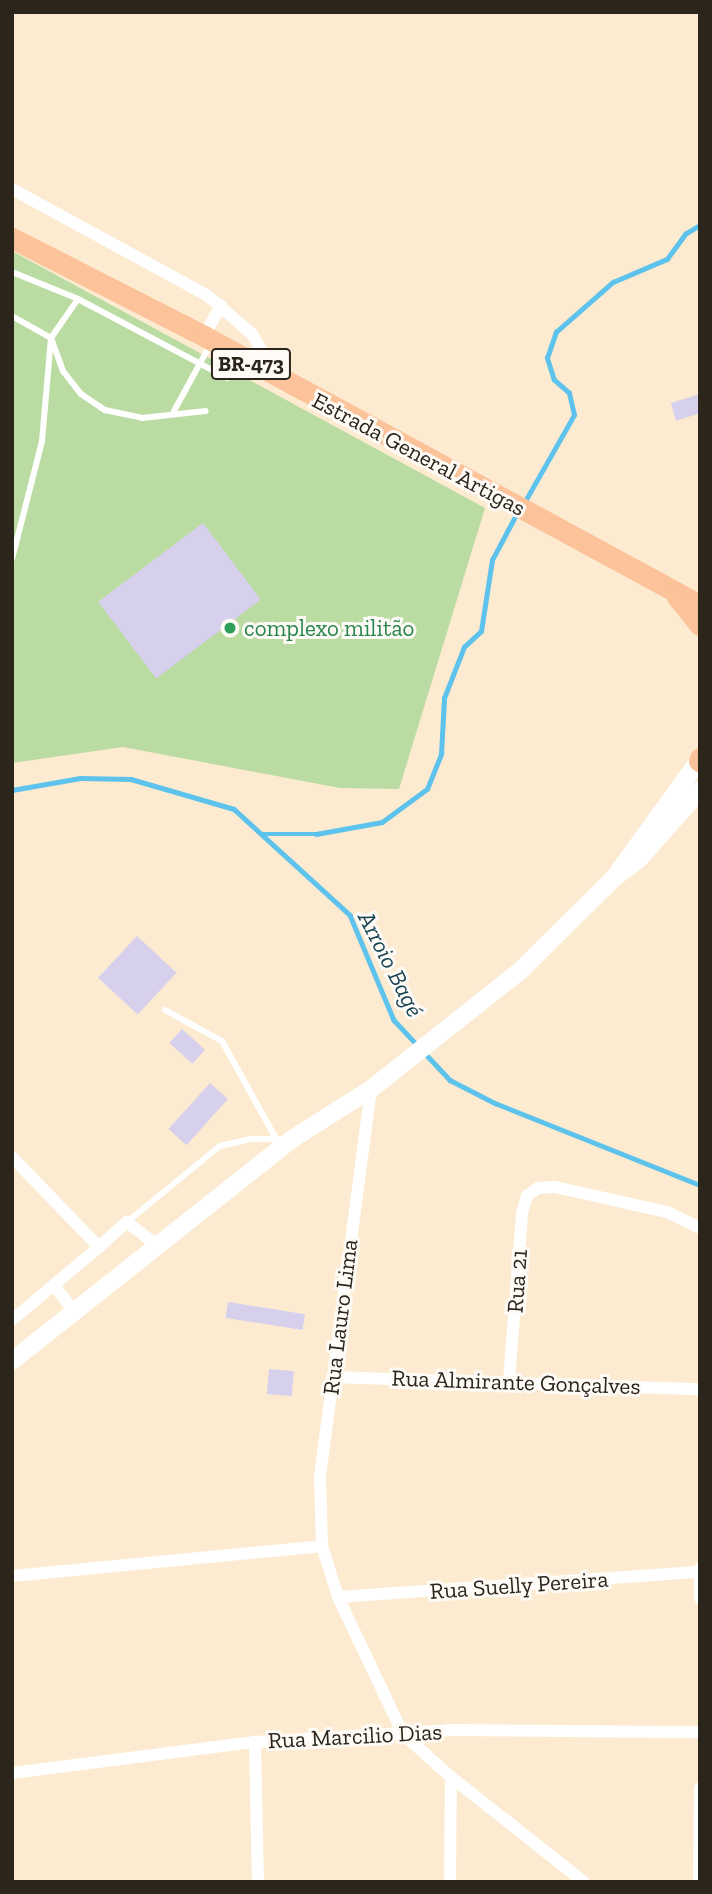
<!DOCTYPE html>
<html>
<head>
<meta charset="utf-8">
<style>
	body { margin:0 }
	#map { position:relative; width:712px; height:1894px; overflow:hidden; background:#fcebd0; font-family:"Zilla Slab",serif }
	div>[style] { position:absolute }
	.green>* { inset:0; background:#badba2 }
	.stream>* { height:4.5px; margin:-2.25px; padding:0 2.25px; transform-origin:2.25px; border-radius:2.25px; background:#5dc3ed }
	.building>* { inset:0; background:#d7d0ed; transform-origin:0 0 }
	.service>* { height:6px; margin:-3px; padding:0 3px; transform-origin:3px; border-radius:3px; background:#fff }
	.minor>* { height:12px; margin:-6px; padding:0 6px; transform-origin:6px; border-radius:6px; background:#fff }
	.secondary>* { height:18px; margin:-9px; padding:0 9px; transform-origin:9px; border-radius:9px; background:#fff }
	.primary>* { height:21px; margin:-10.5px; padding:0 10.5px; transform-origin:10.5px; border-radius:10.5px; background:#fcc29a }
	.dots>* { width:19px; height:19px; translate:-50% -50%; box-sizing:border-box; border:4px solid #fefaf5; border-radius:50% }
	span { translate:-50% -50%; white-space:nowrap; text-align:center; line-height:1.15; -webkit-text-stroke:6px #fefaf5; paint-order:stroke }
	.shield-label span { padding:2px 5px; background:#fefaf5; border:2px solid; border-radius:5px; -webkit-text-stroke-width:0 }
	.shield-label { font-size:21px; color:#2c251b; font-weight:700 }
	.street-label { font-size:23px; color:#2c251b }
	.leisure-label { font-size:23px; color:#27864d }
	.left { translate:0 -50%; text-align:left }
	.water-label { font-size:24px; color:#184456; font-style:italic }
	.frame { position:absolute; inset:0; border:14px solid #2c251b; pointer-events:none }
</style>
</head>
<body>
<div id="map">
	<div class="green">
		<i style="clip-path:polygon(12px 251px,485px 508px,399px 789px,340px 788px,123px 747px,12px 763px)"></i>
	</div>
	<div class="stream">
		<i style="left:524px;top:503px;width:101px;rotate:-60.4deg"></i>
		<i style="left:574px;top:415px;width:23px;rotate:-103deg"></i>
		<i style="left:569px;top:393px;width:20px;rotate:-139deg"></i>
		<i style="left:554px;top:380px;width:23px;rotate:-108deg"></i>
		<i style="left:547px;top:358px;width:28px;rotate:-71deg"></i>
		<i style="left:556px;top:332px;width:76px;rotate:-41.3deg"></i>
		<i style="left:613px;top:282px;width:59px;rotate:-23.1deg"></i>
		<i style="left:667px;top:259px;width:31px;rotate:-54deg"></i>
		<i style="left:685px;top:234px;width:17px;rotate:-31deg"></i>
		<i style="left:12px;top:790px;width:69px;rotate:-10deg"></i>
		<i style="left:80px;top:778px;width:51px;rotate:1.1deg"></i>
		<i style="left:131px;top:779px;width:107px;rotate:16.2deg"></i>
		<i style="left:234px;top:809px;width:157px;rotate:42.4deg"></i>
		<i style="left:350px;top:915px;width:114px;rotate:67.3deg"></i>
		<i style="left:394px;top:1020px;width:34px;rotate:47deg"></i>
		<i style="left:261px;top:834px;width:55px"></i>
		<i style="left:316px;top:834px;width:67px;rotate:-10.3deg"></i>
		<i style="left:382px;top:822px;width:56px;rotate:-36.3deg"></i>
		<i style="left:427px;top:789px;width:38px;rotate:-68deg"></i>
		<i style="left:441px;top:754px;width:56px;rotate:-86.9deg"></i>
		<i style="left:444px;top:698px;width:55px;rotate:-68.6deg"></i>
		<i style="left:464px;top:647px;width:23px;rotate:-43deg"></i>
		<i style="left:481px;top:631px;width:72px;rotate:-81.2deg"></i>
		<i style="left:492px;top:560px;width:53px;rotate:-62deg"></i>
		<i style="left:423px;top:1051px;width:40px;rotate:47deg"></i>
		<i style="left:450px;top:1080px;width:51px;rotate:27.1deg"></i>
		<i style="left:495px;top:1103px;width:221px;rotate:21.8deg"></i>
	</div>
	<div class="building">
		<i style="clip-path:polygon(700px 394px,700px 413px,676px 421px,671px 403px)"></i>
		<i style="left:203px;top:523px;width:96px;height:131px;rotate:53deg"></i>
		<i style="left:137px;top:936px;width:54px;height:57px;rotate:43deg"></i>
		<i style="left:182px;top:1029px;width:31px;height:19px;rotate:42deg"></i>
		<i style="left:210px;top:1083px;width:24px;height:62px;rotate:42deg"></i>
		<i style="left:228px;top:1302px;width:78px;height:16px;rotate:9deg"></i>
		<i style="left:269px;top:1369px;width:25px;height:25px;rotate:5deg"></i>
	</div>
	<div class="service">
		<i style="left:12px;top:272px;width:71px;rotate:22.2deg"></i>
		<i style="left:78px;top:299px;width:169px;rotate:27.9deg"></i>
		<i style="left:12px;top:316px;width:45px;rotate:29.4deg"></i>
		<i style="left:51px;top:338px;width:35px;rotate:70deg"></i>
		<i style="left:63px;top:371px;width:29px;rotate:52deg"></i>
		<i style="left:81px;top:394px;width:29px;rotate:34deg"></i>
		<i style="left:105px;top:410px;width:38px;rotate:12deg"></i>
		<i style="left:142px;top:418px;width:64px;rotate:-6.2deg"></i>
		<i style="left:174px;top:411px;width:75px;rotate:-61.4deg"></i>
		<i style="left:12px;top:559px;width:122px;rotate:-75.7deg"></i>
		<i style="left:42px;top:441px;width:103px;rotate:-85deg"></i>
		<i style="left:51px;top:338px;width:47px;rotate:-55.3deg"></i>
		<i style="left:165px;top:1010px;width:65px;rotate:28.5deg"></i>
		<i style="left:222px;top:1041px;width:112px;rotate:61.1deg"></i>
		<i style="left:127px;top:1222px;width:120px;rotate:-39.3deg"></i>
		<i style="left:220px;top:1146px;width:31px;rotate:-13deg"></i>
		<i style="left:250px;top:1139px;width:36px"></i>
	</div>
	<div class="minor">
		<i style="left:12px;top:189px;width:223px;rotate:28.6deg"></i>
		<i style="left:208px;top:296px;width:58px;rotate:40.8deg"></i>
		<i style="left:252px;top:334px;width:44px;rotate:59.9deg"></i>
		<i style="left:204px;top:336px;width:35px;rotate:-61deg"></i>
		<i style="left:371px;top:1089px;width:392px;rotate:97.5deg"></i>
		<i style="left:320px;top:1478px;width:68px;rotate:88.3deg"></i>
		<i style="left:322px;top:1546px;width:53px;rotate:72.6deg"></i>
		<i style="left:338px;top:1597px;width:152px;rotate:64.6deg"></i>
		<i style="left:403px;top:1734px;width:64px;rotate:41.9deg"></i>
		<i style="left:451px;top:1777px;width:169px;rotate:38.3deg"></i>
		<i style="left:12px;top:1157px;width:125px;rotate:46deg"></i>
		<i style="left:99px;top:1247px;width:38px;rotate:-42deg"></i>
		<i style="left:127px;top:1222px;width:39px;rotate:38deg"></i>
		<i style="left:54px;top:1285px;width:34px;rotate:53deg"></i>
		<i style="left:12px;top:1320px;width:114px;rotate:-40deg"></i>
		<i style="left:332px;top:1377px;width:368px;rotate:1.9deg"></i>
		<i style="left:509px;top:1380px;width:168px;rotate:-85.5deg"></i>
		<i style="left:522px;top:1213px;width:18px;rotate:-74deg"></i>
		<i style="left:527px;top:1196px;width:14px;rotate:-36deg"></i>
		<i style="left:538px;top:1188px;width:17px;rotate:-3deg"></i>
		<i style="left:555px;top:1187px;width:115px;rotate:12.6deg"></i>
		<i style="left:667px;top:1212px;width:37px;rotate:26deg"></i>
		<i style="left:700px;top:1568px;width:30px;rotate:90deg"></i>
		<i style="left:12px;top:1576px;width:311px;rotate:-5.5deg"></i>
		<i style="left:338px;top:1597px;width:363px;rotate:-4deg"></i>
		<i style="left:255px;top:1742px;width:140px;rotate:88.8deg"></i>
		<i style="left:12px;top:1773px;width:245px;rotate:-7.3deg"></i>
		<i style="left:255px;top:1742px;width:194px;rotate:-3.5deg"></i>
		<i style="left:449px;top:1730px;width:251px;rotate:0.5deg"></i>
		<i style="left:450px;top:1882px;width:105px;rotate:-89.5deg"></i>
		<i style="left:699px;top:1882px;width:94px;rotate:-89.4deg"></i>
	</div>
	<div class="secondary">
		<i style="left:619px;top:871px;width:138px;rotate:-54.1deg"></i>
		<i style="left:12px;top:1361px;width:357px;rotate:-38.4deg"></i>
		<i style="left:292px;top:1139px;width:93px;rotate:-32.3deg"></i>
		<i style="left:371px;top:1089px;width:191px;rotate:-38.4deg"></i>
		<i style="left:521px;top:970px;width:132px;rotate:-44.7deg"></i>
		<i style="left:615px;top:877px;width:30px;rotate:-37deg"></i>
		<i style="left:639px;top:859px;width:92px;rotate:-48.5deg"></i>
	</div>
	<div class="primary">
		<i style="left:12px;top:238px;width:216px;rotate:27deg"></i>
		<i style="left:204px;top:336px;width:564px;rotate:28.47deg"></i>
		<i style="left:677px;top:597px;width:36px;rotate:51deg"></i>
		<i style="left:699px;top:761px;width:3px;rotate:-72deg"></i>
	</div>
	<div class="dots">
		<i style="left:230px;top:628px;background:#2e9e5b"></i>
	</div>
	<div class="shield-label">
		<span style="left:251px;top:364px">BR-473</span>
	</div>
	<div class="street-label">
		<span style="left:419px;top:454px;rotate:28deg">Estrada General Artigas</span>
		<span style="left:517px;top:1281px;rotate:-86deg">Rua 21</span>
		<span style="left:340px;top:1317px;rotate:-83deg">Rua Lauro Lima</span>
		<span style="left:516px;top:1382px;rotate:2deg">Rua Almirante Gonçalves</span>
		<span style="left:519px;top:1585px;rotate:-4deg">Rua Suelly Pereira</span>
		<span style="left:355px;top:1736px;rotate:-3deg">Rua Marcilio Dias</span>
	</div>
	<div class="leisure-label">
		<span class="left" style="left:244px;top:628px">complexo militão</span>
	</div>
	<div class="water-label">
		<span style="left:391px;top:964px;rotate:63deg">Arroio Bagé</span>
	</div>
	<div class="frame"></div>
</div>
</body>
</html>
